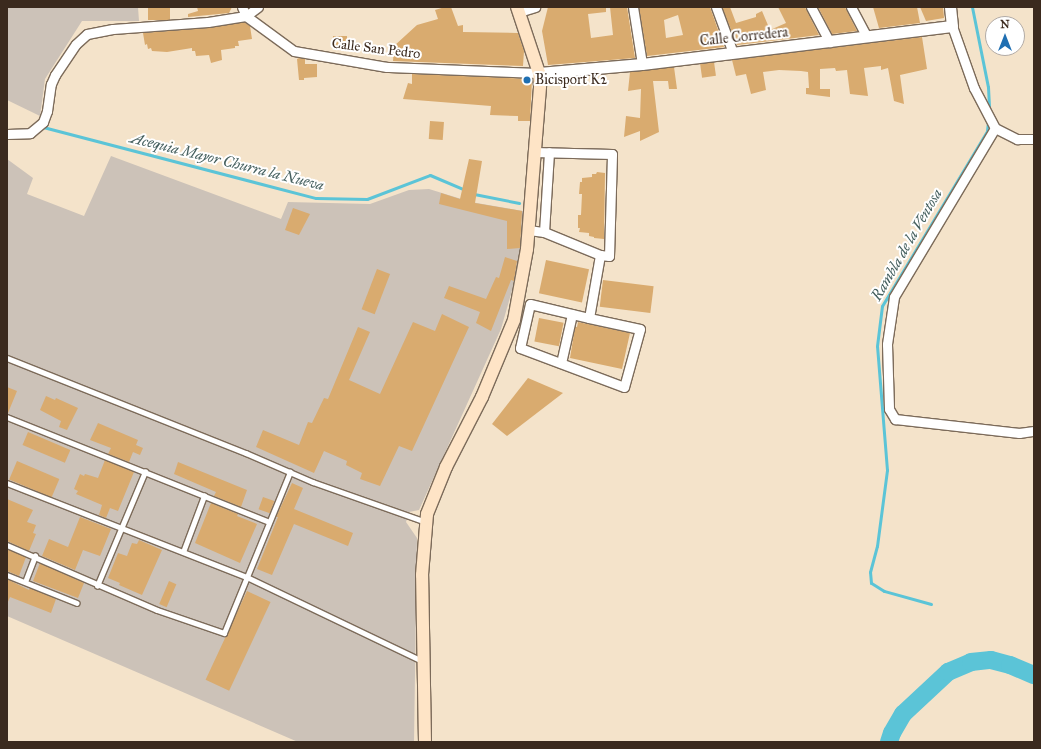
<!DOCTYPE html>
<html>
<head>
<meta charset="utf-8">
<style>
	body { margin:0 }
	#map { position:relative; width:1041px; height:749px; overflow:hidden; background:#f4e3ca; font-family:"IM FELL Great Primer",serif }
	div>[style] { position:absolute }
	.industrial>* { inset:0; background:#ccc2b8 }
	.stream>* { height:3px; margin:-1.5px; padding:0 1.5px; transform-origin:1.5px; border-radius:1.5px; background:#5bc4d7 }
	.river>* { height:18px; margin:-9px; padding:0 9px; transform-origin:9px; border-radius:9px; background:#5bc4d7 }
	.building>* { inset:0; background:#d9ab6f; transform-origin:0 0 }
	.roads { filter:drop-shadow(1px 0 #7c6b5a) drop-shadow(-1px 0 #7c6b5a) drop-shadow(0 1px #7c6b5a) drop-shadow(0 -1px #7c6b5a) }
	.service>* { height:4.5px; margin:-2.25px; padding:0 2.25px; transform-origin:2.25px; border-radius:2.25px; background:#fff }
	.minor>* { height:9px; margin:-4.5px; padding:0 4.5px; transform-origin:4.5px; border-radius:4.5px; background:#fff }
	.tertiary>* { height:11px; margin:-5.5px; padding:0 5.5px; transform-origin:5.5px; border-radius:5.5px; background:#fff }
	.secondary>* { height:12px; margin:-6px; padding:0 6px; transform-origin:6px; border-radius:6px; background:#fee4c6 }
	.dots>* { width:11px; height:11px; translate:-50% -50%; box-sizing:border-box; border:2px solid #fff; border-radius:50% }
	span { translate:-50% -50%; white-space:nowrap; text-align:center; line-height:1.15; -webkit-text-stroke:4px #fff; paint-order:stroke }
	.street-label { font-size:14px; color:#3b2a1e }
	.poi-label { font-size:14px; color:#3b2a1e }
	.left { translate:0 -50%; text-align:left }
	.water-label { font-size:15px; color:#46605f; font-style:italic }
	.frame { position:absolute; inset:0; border:8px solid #3b2a1e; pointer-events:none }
	.north { position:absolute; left:985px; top:16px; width:40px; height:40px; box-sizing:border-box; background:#fff; border:1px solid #b1aaa5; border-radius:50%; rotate:0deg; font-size:11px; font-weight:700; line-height:16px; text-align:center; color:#3b2a1e }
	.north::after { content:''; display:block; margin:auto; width:14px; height:18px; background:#1f6fb2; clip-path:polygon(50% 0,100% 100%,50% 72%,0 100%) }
</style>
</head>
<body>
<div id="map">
	<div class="industrial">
		<i style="clip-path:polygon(7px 7px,138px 7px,139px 21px,82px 21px,45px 79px,40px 116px,7px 100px)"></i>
		<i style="clip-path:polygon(111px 156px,281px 219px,288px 202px,370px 204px,409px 190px,429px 189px,471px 202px,523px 211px,521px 259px,501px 329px,419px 510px,409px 512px,406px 522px,417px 538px,414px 742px,298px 742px,7px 616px,7px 159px,33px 178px,27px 194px,84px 216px)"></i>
	</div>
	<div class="stream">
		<i style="left:972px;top:7px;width:82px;rotate:78.7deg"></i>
		<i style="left:988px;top:87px;width:22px;rotate:87deg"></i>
		<i style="left:43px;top:127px;width:282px;rotate:14.6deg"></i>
		<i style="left:316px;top:198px;width:51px;rotate:1.1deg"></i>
		<i style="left:367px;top:199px;width:67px;rotate:-20.9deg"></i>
		<i style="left:430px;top:175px;width:38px;rotate:23deg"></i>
		<i style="left:474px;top:194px;width:46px;rotate:11.3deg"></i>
		<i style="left:931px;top:604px;width:49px;rotate:-164.5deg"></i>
		<i style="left:884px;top:591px;width:15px;rotate:-148deg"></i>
		<i style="left:871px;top:583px;width:11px;rotate:-95deg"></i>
		<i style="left:870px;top:572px;width:27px;rotate:-75deg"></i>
		<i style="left:877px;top:546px;width:77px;rotate:-82.5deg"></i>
		<i style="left:887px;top:470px;width:124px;rotate:-94.6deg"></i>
		<i style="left:877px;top:346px;width:40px;rotate:-82.9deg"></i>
		<i style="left:882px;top:306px;width:204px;rotate:-59deg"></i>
		<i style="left:987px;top:131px;width:10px;rotate:-84deg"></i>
	</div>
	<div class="river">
		<i style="left:889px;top:742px;width:9px;rotate:-72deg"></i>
		<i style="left:892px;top:733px;width:22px;rotate:-60deg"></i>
		<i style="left:903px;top:714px;width:62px;rotate:-43deg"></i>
		<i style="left:948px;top:672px;width:25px;rotate:-23deg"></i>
		<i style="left:971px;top:662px;width:20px;rotate:-6deg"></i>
		<i style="left:991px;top:660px;width:20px;rotate:15deg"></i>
		<i style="left:1010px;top:665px;width:26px;rotate:23deg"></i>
	</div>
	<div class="building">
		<i style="left:148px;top:7px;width:22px;height:13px"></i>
		<i style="clip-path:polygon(197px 7px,232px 7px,229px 13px,188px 17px,188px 14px,198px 11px)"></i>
		<i style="clip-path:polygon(445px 7px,451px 7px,458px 26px,463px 25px,463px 32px,518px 33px,524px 51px,523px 66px,393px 61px,394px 46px,417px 25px,438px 19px,435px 10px)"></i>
		<i style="clip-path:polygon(548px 7px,606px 7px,606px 12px,588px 14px,591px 38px,613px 35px,610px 7px,627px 7px,635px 58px,548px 65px,542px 31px)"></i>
		<i style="clip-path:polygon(evenodd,639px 7px,710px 7px,724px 47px,647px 56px,639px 7px,678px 15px,683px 35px,666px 38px,664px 20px,678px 15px)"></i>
		<i style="clip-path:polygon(722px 7px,730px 7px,736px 23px,756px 17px,756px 14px,762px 11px,770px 30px,786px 23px,778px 7px,805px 7px,819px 35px,737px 45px)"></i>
		<i style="clip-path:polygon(818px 7px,845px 7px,857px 31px,832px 34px)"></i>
		<i style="clip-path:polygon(873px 7px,917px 7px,920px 23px,879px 28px)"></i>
		<i style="clip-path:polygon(920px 7px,943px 7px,944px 18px,926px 21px)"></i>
		<i style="clip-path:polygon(244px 22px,250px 26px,252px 39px,238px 41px,239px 46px,235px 46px,235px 48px,221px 50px,222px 60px,211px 63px,209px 55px,196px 56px,195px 51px,192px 51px,192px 48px,167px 52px,152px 51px,151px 48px,148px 49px,147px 44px,145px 45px,143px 33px,208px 28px)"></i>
		<i style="left:333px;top:36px;width:14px;height:13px"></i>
		<i style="clip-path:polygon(922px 37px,927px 69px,900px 75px,904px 104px,894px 101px,888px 68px,881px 70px,881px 66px,864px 68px,868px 96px,850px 94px,847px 70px,836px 71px,835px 68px,820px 69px,820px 89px,830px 89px,830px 97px,806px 94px,806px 88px,809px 88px,808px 72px,801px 71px,779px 70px,763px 72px,766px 90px,751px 94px,746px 74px,736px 76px,732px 60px)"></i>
		<i style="clip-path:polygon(299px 58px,305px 59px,305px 64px,317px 64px,317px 77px,304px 78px,304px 80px,299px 80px,297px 59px)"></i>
		<i style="left:714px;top:62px;width:14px;height:14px;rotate:82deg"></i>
		<i style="clip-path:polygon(674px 67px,677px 89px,669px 89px,668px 81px,653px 81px,659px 132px,640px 141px,640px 131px,624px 137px,626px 116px,640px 118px,641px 89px,628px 91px,630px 72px)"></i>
		<i style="clip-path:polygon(412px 74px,532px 79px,530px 121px,518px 121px,518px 116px,490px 115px,491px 106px,403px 99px,408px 83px,412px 84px)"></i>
		<i style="left:430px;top:121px;width:14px;height:18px;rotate:4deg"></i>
		<i style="clip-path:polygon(469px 159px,482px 161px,475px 203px,522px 211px,520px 248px,507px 249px,507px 221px,439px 204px,441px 193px,460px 199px)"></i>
		<i style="clip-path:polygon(597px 172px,605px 173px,604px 239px,594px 238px,594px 237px,589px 236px,589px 233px,579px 232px,580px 228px,578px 228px,578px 215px,581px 215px,582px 194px,579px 194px,580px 182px,582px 182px,582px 178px,592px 177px,592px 174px,596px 174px)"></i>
		<i style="clip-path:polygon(293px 208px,310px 214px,299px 235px,285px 230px)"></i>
		<i style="clip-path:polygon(505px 257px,517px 261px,514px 281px,511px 280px,491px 331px,476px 323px,480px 312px,444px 298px,449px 286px,486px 299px,496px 277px,499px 278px)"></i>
		<i style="left:546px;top:260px;width:44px;height:34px;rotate:12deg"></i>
		<i style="left:377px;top:269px;width:14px;height:43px;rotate:21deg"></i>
		<i style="left:603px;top:280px;width:51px;height:27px;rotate:7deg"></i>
		<i style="clip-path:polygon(442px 314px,469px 327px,412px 451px,399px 446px,380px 486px,360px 479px,362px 473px,346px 465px,347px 461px,324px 451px,314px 473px,256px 447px,263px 430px,299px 445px,308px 422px,312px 423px,324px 398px,328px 399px,358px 327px,370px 332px,349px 380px,380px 394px,413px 322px,435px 331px)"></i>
		<i style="left:539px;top:318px;width:25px;height:24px;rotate:11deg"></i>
		<i style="clip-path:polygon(578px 322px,630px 333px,622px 369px,570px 358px,575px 327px,577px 327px)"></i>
		<i style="clip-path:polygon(528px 378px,563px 393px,507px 436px,492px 424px)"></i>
		<i style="clip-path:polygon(7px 387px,17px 391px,8px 413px,7px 413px)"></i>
		<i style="clip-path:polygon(46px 396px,55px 400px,56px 398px,78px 408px,67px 430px,59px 427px,61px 421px,40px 410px)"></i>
		<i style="clip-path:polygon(98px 423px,138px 440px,136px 445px,143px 448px,140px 455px,133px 452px,129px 462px,108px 454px,111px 448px,90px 440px)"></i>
		<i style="left:28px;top:432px;width:46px;height:14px;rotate:23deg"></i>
		<i style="clip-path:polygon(105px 460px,134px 472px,118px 511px,110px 508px,106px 518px,99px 515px,102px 505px,76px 494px,78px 491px,74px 489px,80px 474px,84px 476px,85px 474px,98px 478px)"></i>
		<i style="left:17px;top:461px;width:46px;height:20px;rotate:23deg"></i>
		<i style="clip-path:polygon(178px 462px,247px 490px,241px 507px,214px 496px,216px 492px,174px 474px)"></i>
		<i style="clip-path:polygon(292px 483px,303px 488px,294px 509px,353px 533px,348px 546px,294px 524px,272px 575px,257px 569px,278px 517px,276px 517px)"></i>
		<i style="left:263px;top:497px;width:12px;height:13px;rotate:20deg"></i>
		<i style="clip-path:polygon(7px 499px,33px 510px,27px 522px,36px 525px,33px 533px,36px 534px,29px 551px,7px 541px)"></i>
		<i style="clip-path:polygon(211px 503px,238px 514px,237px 516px,257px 524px,240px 563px,195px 543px)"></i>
		<i style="clip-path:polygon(80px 517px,111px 529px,100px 556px,83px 550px,75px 570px,42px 556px,49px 539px,68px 547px)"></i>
		<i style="clip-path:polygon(139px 540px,162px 550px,142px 595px,119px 585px,120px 583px,108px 578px,118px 553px,127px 556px,132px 543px,137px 544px)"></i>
		<i style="clip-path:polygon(7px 549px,26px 557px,19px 576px,7px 571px)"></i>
		<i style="clip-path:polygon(40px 563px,84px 583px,78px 598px,33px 581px)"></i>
		<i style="clip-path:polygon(7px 579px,29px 590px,30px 588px,56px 599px,51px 613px,10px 597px,7px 604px)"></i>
		<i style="left:169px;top:581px;width:8px;height:25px;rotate:23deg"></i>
		<i style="left:247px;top:591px;width:26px;height:98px;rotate:25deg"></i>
	</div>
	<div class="roads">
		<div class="service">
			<i style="left:7px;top:358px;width:257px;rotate:21.7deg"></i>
			<i style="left:246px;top:453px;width:73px;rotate:23.4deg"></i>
			<i style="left:313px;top:482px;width:120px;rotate:19.5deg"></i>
			<i style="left:7px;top:417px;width:282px;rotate:21.8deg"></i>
			<i style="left:7px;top:483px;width:258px;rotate:21.4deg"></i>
			<i style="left:247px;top:577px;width:194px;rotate:25.6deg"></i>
			<i style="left:7px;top:545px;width:163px;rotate:23.4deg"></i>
			<i style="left:157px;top:610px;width:71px;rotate:18.9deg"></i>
			<i style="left:224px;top:633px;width:174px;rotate:-67.7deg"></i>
			<i style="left:183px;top:552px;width:60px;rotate:-69.4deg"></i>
			<i style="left:7px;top:575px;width:75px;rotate:21.8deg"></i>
			<i style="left:25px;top:582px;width:28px;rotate:-69deg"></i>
			<i style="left:97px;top:586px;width:124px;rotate:-67.2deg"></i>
		</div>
		<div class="minor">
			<i style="left:242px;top:7px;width:10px;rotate:66deg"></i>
			<i style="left:246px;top:16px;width:59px;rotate:36.1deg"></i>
			<i style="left:294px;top:51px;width:94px;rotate:9.8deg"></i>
			<i style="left:387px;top:67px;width:152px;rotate:2.3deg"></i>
			<i style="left:633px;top:7px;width:58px;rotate:81deg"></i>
			<i style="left:716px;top:7px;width:49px;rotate:69.7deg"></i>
			<i style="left:811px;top:7px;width:40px;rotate:62deg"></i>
			<i style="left:851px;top:7px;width:34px;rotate:62deg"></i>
			<i style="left:519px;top:12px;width:17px;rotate:-17deg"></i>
			<i style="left:952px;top:26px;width:66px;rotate:70.5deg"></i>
			<i style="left:974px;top:88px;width:45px;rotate:62.3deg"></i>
			<i style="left:995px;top:128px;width:25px;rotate:27deg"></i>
			<i style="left:1017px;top:139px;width:17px"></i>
			<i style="left:995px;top:128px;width:197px;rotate:120.9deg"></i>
			<i style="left:894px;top:297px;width:48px;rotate:98.5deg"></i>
			<i style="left:887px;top:344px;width:65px;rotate:88.2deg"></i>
			<i style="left:889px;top:409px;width:12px;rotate:59deg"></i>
			<i style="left:895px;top:419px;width:125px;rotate:6.4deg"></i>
			<i style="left:1019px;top:433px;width:15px;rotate:-8deg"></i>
			<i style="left:7px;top:134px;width:23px;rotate:-2deg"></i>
			<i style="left:30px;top:133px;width:17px;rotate:-40deg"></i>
			<i style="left:43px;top:122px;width:12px;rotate:-70deg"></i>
			<i style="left:47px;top:111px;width:27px;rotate:-82deg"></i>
			<i style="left:51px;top:84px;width:10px;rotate:-66deg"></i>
			<i style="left:55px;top:75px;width:37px;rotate:-56deg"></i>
			<i style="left:76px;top:44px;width:15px;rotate:-42deg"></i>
			<i style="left:87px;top:34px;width:26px;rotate:-11deg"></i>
			<i style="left:113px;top:29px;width:95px;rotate:-4.2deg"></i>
			<i style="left:208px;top:22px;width:38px;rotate:-9deg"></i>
			<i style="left:246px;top:16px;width:15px;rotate:-37deg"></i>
			<i style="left:529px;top:230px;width:15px;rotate:8deg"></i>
			<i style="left:544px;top:232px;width:61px;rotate:22.3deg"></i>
			<i style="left:600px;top:255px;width:9px;rotate:6deg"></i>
			<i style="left:609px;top:256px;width:102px;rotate:-88.3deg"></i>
			<i style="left:612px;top:154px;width:78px;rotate:-178.5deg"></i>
			<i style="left:544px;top:232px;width:80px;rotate:-86.4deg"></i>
			<i style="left:589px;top:318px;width:52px;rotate:12.2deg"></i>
			<i style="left:640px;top:329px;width:60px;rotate:105.4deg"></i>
			<i style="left:624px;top:387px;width:111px;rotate:-159.4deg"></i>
			<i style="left:520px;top:348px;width:45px;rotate:-77.2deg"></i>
			<i style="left:530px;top:304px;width:61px;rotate:13.3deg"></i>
			<i style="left:589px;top:318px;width:64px;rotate:-80.1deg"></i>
			<i style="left:561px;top:363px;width:50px;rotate:-77.3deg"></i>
		</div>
		<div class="tertiary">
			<i style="left:539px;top:73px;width:103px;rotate:-5deg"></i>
			<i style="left:642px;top:64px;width:312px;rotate:-7deg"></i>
			<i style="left:952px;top:26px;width:19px;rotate:-96deg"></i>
		</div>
		<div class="secondary">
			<i style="left:425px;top:742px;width:167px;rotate:-91deg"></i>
			<i style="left:422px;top:575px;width:61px;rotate:-85.3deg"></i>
			<i style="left:427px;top:514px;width:51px;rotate:-68deg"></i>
			<i style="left:446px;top:467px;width:79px;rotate:-62.8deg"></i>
			<i style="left:482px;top:397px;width:83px;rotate:-67.4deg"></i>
			<i style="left:514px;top:320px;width:72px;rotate:-79.6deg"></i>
			<i style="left:527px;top:249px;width:164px;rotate:-85.4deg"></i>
			<i style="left:540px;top:86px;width:13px;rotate:-94deg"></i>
			<i style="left:539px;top:73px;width:70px;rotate:-108.4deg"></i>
		</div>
	</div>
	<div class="dots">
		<i style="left:527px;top:80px;background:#1f6fb2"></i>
	</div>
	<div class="street-label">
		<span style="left:744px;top:37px;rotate:-6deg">Calle Corredera</span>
		<span style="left:376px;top:49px;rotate:7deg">Calle San Pedro</span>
	</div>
	<div class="poi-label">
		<span class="left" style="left:535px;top:80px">Bicisport K2</span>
	</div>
	<div class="water-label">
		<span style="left:227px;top:162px;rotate:14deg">Acequia Mayor Churra la Nueva</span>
		<span style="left:907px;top:245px;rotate:-60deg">Rambla de la Ventosa</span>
	</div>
	<div class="frame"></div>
	<div class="north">N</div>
</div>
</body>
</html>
